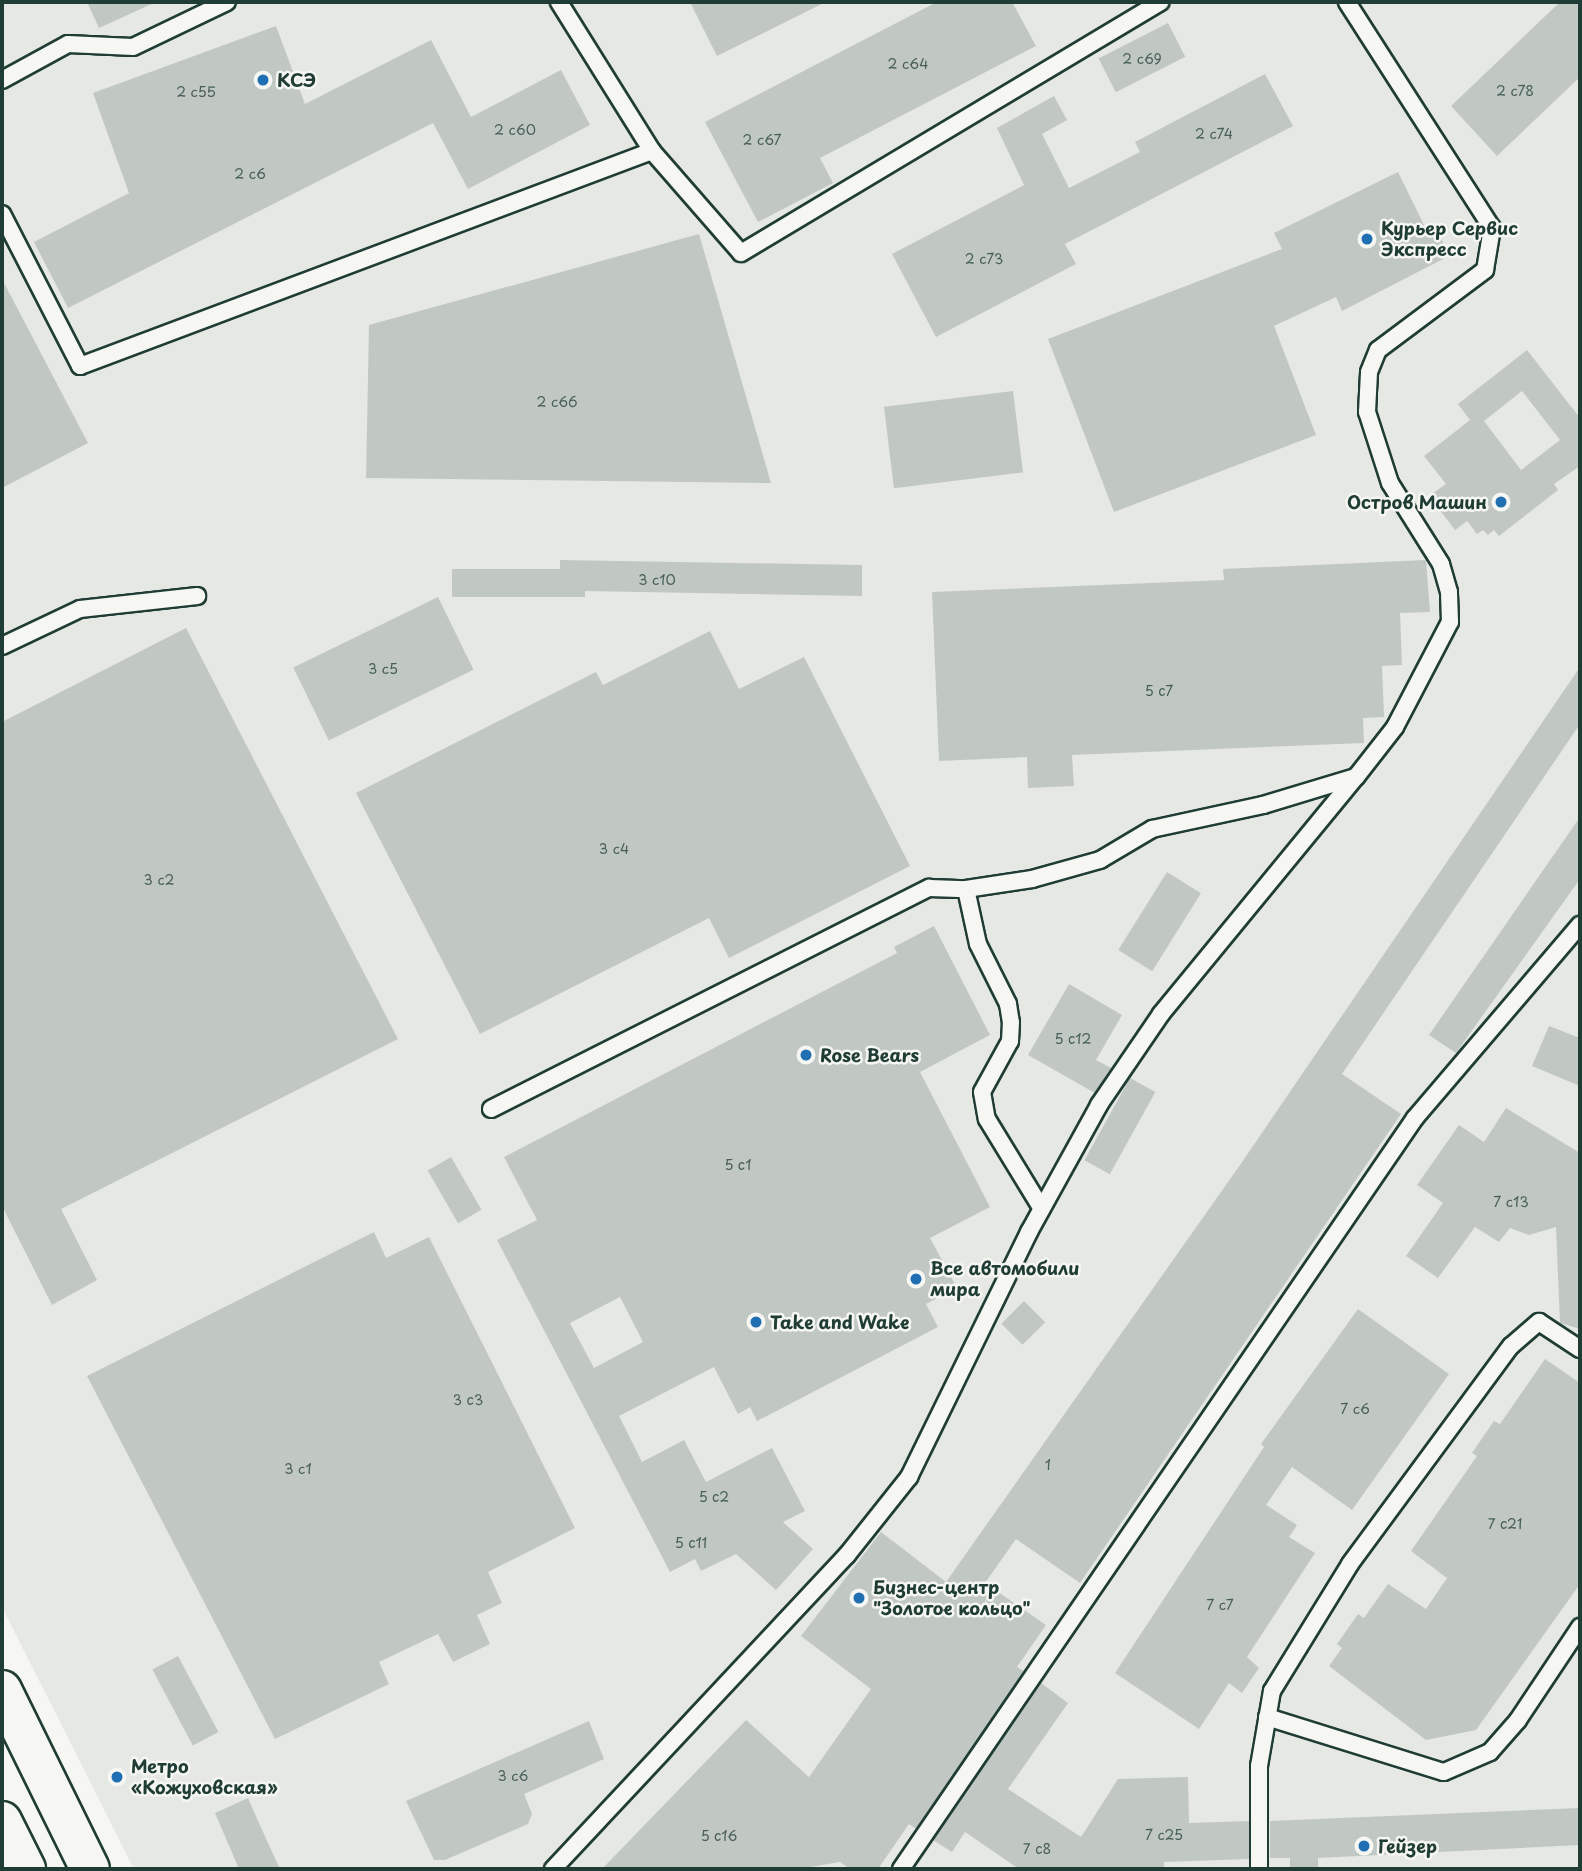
<!DOCTYPE html>
<html>
<head>
<meta charset="utf-8">
<style>
	body { margin:0 }
	#map { position:relative; width:1582px; height:1871px; overflow:hidden; background:#f6f6f2; font-family:"Playpen Sans",sans-serif }
	div>[style] { position:absolute }
	.built>* { inset:0; background:#e6e8e4 }
	.building>* { inset:0; background:#c1c8c3; transform-origin:0 0 }
	.roads { filter:drop-shadow(2px 0 #1f3d34) drop-shadow(-2px 0 #1f3d34) drop-shadow(0 2px #1f3d34) drop-shadow(0 -2px #1f3d34) }
	.lane>* { height:16px; margin:-8px; padding:0 8px; transform-origin:8px; border-radius:8px; background:#f6f6f2 }
	.secondary>* { height:38px; margin:-19px; padding:0 19px; transform-origin:19px; border-radius:19px; background:#f6f6f2 }
	.dots>* { width:19px; height:19px; translate:-50% -50%; box-sizing:border-box; border:4px solid #f6f6f2; border-radius:50% }
	span { translate:-50% -50%; white-space:nowrap; text-align:center; line-height:1.15; -webkit-text-stroke:5px #f6f6f2; paint-order:stroke }
	.number-label { font-size:14px; color:#486058 }
	.number-label span { -webkit-text-stroke-width:0 }
	.poi-label { font-size:18px; color:#1f3d34; font-weight:700 }
	.left { translate:0 -50%; text-align:left }
	.right { translate:-100% -50%; text-align:right }
	.frame { position:absolute; inset:0; border:4px solid #1f3d34; pointer-events:none }
</style>
</head>
<body>
<div id="map">
	<div class="built">
		<i style="clip-path:polygon(2px 2px,1580px 2px,1580px 1869px,134px 1869px,2px 1607px)"></i>
	</div>
	<div class="building">
		<i style="clip-path:polygon(87px 2px,156px 2px,99px 28px)"></i>
		<i style="clip-path:polygon(690px 2px,826px 2px,717px 56px)"></i>
		<i style="clip-path:polygon(937px 2px,1012px 2px,1036px 46px,820px 158px,833px 183px,758px 222px,705px 122px)"></i>
		<i style="clip-path:polygon(1560px 2px,1580px 2px,1580px 77px,1497px 156px,1451px 106px)"></i>
		<i style="left:1168px;top:23px;width:38px;height:78px;rotate:63deg"></i>
		<i style="clip-path:polygon(276px 26px,305px 104px,431px 40px,471px 117px,561px 70px,590px 125px,468px 189px,433px 123px,68px 308px,34px 242px,129px 193px,93px 93px)"></i>
		<i style="clip-path:polygon(1265px 74px,1293px 126px,1065px 244px,1076px 264px,936px 337px,892px 254px,1024px 185px,997px 128px,1054px 96px,1067px 120px,1042px 134px,1069px 188px,1140px 152px,1135px 142px)"></i>
		<i style="clip-path:polygon(1398px 172px,1426px 229px,1435px 225px,1449px 256px,1342px 311px,1336px 297px,1274px 326px,1316px 435px,1114px 512px,1048px 339px,1282px 249px,1274px 233px)"></i>
		<i style="clip-path:polygon(699px 234px,771px 483px,366px 478px,369px 325px)"></i>
		<i style="clip-path:polygon(2px 279px,88px 443px,2px 488px)"></i>
		<i style="clip-path:polygon(evenodd,1527px 350px,1580px 418px,1580px 466px,1554px 484px,1558px 490px,1499px 536px,1494px 530px,1488px 535px,1483px 530px,1477px 534px,1467px 521px,1455px 530px,1429px 496px,1446px 484px,1424px 456px,1470px 420px,1458px 404px,1527px 350px,1522px 391px,1560px 440px,1521px 470px,1484px 421px,1522px 391px)"></i>
		<i style="left:1013px;top:391px;width:82px;height:130px;rotate:83deg"></i>
		<i style="clip-path:polygon(560px 560px,862px 565px,862px 596px,585px 591px,585px 597px,452px 597px,452px 569px,560px 569px)"></i>
		<i style="clip-path:polygon(1426px 560px,1430px 612px,1400px 613px,1402px 665px,1382px 666px,1384px 717px,1363px 718px,1364px 743px,1072px 755px,1074px 786px,1028px 788px,1027px 757px,939px 761px,932px 592px,1224px 580px,1223px 569px)"></i>
		<i style="left:438px;top:597px;width:81px;height:161px;rotate:64deg"></i>
		<i style="clip-path:polygon(186px 628px,398px 1039px,61px 1209px,97px 1280px,52px 1305px,2px 1206px,2px 722px)"></i>
		<i style="clip-path:polygon(710px 631px,739px 689px,804px 657px,910px 866px,729px 958px,709px 918px,480px 1034px,356px 793px,596px 672px,603px 685px)"></i>
		<i style="clip-path:polygon(1580px 667px,1580px 724px,1342px 1074px,1401px 1114px,1080px 1583px,1016px 1539px,985px 1583px,1046px 1625px,1017px 1667px,1024px 1671px,916px 1829px,909px 1824px,878px 1869px,850px 1869px,840px 1862px,799px 1869px,602px 1869px,746px 1720px,809px 1777px,871px 1689px,801px 1636px,881px 1532px,946px 1582px,1240px 1165px)"></i>
		<i style="clip-path:polygon(1580px 817px,1580px 879px,1456px 1053px,1429px 1035px)"></i>
		<i style="left:1167px;top:872px;width:40px;height:92px;rotate:32deg"></i>
		<i style="clip-path:polygon(evenodd,934px 926px,990px 1035px,920px 1072px,990px 1207px,930px 1238px,957px 1288px,926px 1304px,938px 1327px,757px 1421px,750px 1407px,738px 1414px,714px 1367px,619px 1416px,642px 1462px,684px 1440px,706px 1482px,772px 1448px,805px 1511px,783px 1522px,813px 1549px,776px 1590px,736px 1554px,701px 1571px,695px 1559px,670px 1572px,497px 1240px,537px 1220px,504px 1157px,897px 953px,894px 947px,934px 926px,620px 1297px,643px 1342px,594px 1368px,570px 1323px,620px 1297px)"></i>
		<i style="clip-path:polygon(1069px 984px,1122px 1015px,1096px 1060px,1111px 1068px,1095px 1093px,1028px 1055px)"></i>
		<i style="clip-path:polygon(1549px 1026px,1580px 1038px,1580px 1086px,1532px 1066px)"></i>
		<i style="left:1130px;top:1078px;width:29px;height:94px;rotate:29deg"></i>
		<i style="clip-path:polygon(1506px 1108px,1580px 1153px,1580px 1329px,1560px 1323px,1556px 1227px,1529px 1235px,1510px 1228px,1499px 1242px,1475px 1227px,1438px 1278px,1406px 1256px,1443px 1203px,1417px 1185px,1459px 1125px,1484px 1142px)"></i>
		<i style="left:451px;top:1157px;width:61px;height:27px;rotate:60deg"></i>
		<i style="clip-path:polygon(374px 1232px,386px 1258px,429px 1237px,575px 1528px,488px 1572px,502px 1603px,477px 1615px,490px 1644px,453px 1662px,438px 1634px,379px 1662px,389px 1684px,275px 1739px,87px 1376px)"></i>
		<i style="left:1024px;top:1301px;width:30px;height:32px;rotate:45deg"></i>
		<i style="clip-path:polygon(1358px 1309px,1449px 1374px,1352px 1510px,1292px 1467px,1266px 1505px,1297px 1525px,1289px 1537px,1315px 1553px,1247px 1657px,1259px 1668px,1242px 1693px,1229px 1683px,1199px 1729px,1115px 1673px,1264px 1447px,1261px 1444px)"></i>
		<i style="clip-path:polygon(1545px 1359px,1580px 1383px,1580px 1584px,1476px 1730px,1426px 1740px,1329px 1666px,1342px 1648px,1337px 1644px,1358px 1614px,1364px 1618px,1388px 1584px,1426px 1609px,1447px 1578px,1411px 1551px,1477px 1456px,1472px 1453px,1494px 1421px,1500px 1424px)"></i>
		<i style="left:178px;top:1656px;width:86px;height:29px;rotate:62deg"></i>
		<i style="clip-path:polygon(1041px 1683px,1068px 1703px,1008px 1789px,1081px 1837px,1118px 1779px,1188px 1777px,1189px 1823px,1249px 1821px,1249px 1859px,1164px 1862px,1164px 1869px,1019px 1869px,965px 1832px,952px 1852px,933px 1840px)"></i>
		<i style="clip-path:polygon(589px 1721px,604px 1759px,524px 1794px,532px 1814px,528px 1824px,445px 1860px,434px 1860px,406px 1801px)"></i>
		<i style="clip-path:polygon(248px 1798px,258px 1821px,280px 1869px,239px 1869px,215px 1813px)"></i>
		<i style="clip-path:polygon(1580px 1808px,1580px 1845px,1318px 1858px,1318px 1869px,1290px 1869px,1290px 1858px,1270px 1858px,1270px 1821px)"></i>
	</div>
	<div class="roads">
		<div class="lane">
			<i style="left:2px;top:80px;width:75px;rotate:-28.6deg"></i>
			<i style="left:68px;top:44px;width:65px;rotate:2.6deg"></i>
			<i style="left:133px;top:47px;width:104px;rotate:-25.6deg"></i>
			<i style="left:652px;top:151px;width:135px;rotate:48.9deg"></i>
			<i style="left:741px;top:253px;width:489px;rotate:-30.9deg"></i>
			<i style="left:2px;top:214px;width:171px;rotate:62.8deg"></i>
			<i style="left:80px;top:366px;width:611px;rotate:-20.6deg"></i>
			<i style="left:652px;top:151px;width:176px;rotate:-122deg"></i>
			<i style="left:2px;top:646px;width:86px;rotate:-25.4deg"></i>
			<i style="left:80px;top:609px;width:118px;rotate:-6.3deg"></i>
			<i style="left:966px;top:889px;width:56px;rotate:77.7deg"></i>
			<i style="left:978px;top:944px;width:67px;rotate:63.4deg"></i>
			<i style="left:1008px;top:1004px;width:18px;rotate:81deg"></i>
			<i style="left:1011px;top:1022px;width:19px;rotate:93deg"></i>
			<i style="left:1010px;top:1041px;width:58px;rotate:118.8deg"></i>
			<i style="left:982px;top:1092px;width:27px;rotate:80deg"></i>
			<i style="left:987px;top:1119px;width:105px;rotate:58.6deg"></i>
			<i style="left:491px;top:1109px;width:491px;rotate:-26.8deg"></i>
			<i style="left:929px;top:888px;width:37px;rotate:2deg"></i>
			<i style="left:966px;top:889px;width:67px;rotate:-8.6deg"></i>
			<i style="left:1032px;top:879px;width:71px;rotate:-15.6deg"></i>
			<i style="left:1100px;top:860px;width:61px;rotate:-30.8deg"></i>
			<i style="left:1152px;top:829px;width:114px;rotate:-12.2deg"></i>
			<i style="left:1263px;top:805px;width:97px;rotate:-16.8deg"></i>
			<i style="left:1356px;top:777px;width:63px;rotate:-52deg"></i>
			<i style="left:1395px;top:727px;width:119px;rotate:-62.4deg"></i>
			<i style="left:1450px;top:622px;width:30px;rotate:-92deg"></i>
			<i style="left:1449px;top:592px;width:29px;rotate:-106deg"></i>
			<i style="left:1441px;top:564px;width:96px;rotate:-122.2deg"></i>
			<i style="left:1390px;top:483px;width:75px;rotate:-107.9deg"></i>
			<i style="left:1367px;top:412px;width:40px;rotate:-87.1deg"></i>
			<i style="left:1369px;top:372px;width:24px;rotate:-68deg"></i>
			<i style="left:1378px;top:350px;width:134px;rotate:-36.8deg"></i>
			<i style="left:1485px;top:270px;width:43px;rotate:-80.5deg"></i>
			<i style="left:1492px;top:228px;width:269px;rotate:-122.7deg"></i>
			<i style="left:1267px;top:1717px;width:185px;rotate:17.3deg"></i>
			<i style="left:1444px;top:1772px;width:50px;rotate:-23.5deg"></i>
			<i style="left:1490px;top:1752px;width:43px;rotate:-48.8deg"></i>
			<i style="left:1518px;top:1720px;width:112px;rotate:-56.3deg"></i>
			<i style="left:553px;top:1869px;width:430px;rotate:-46.9deg"></i>
			<i style="left:847px;top:1555px;width:100px;rotate:-51.5deg"></i>
			<i style="left:909px;top:1477px;width:273px;rotate:-63.9deg"></i>
			<i style="left:1029px;top:1232px;width:145px;rotate:-61.1deg"></i>
			<i style="left:1099px;top:1105px;width:110px;rotate:-55.7deg"></i>
			<i style="left:1161px;top:1014px;width:307px;rotate:-50.6deg"></i>
			<i style="left:901px;top:1869px;width:910px;rotate:-55.61deg"></i>
			<i style="left:1415px;top:1118px;width:254px;rotate:-49.5deg"></i>
			<i style="left:1259px;top:1869px;width:103px;rotate:-90deg"></i>
			<i style="left:1259px;top:1766px;width:76px;rotate:-80.2deg"></i>
			<i style="left:1272px;top:1691px;width:149px;rotate:-58.4deg"></i>
			<i style="left:1350px;top:1564px;width:271px;rotate:-53.6deg"></i>
			<i style="left:1511px;top:1346px;width:37px;rotate:-41deg"></i>
			<i style="left:1539px;top:1322px;width:49px;rotate:33.4deg"></i>
		</div>
		<div class="secondary">
			<i style="left:2px;top:1690px;width:199px;rotate:63.8deg"></i>
			<i style="left:2px;top:1821px;width:54px;rotate:63.4deg"></i>
		</div>
	</div>
	<div class="dots">
		<i style="left:263px;top:80px;background:#1f6fb2"></i>
		<i style="left:1367px;top:239px;background:#1f6fb2"></i>
		<i style="left:1501px;top:502px;background:#1f6fb2"></i>
		<i style="left:806px;top:1055px;background:#1f6fb2"></i>
		<i style="left:916px;top:1279px;background:#1f6fb2"></i>
		<i style="left:756px;top:1322px;background:#1f6fb2"></i>
		<i style="left:859px;top:1598px;background:#1f6fb2"></i>
		<i style="left:117px;top:1777px;background:#1f6fb2"></i>
		<i style="left:1364px;top:1846px;background:#1f6fb2"></i>
	</div>
	<div class="number-label">
		<span style="left:1142px;top:59px">2 с69</span>
		<span style="left:908px;top:64px">2 с64</span>
		<span style="left:1515px;top:91px">2 с78</span>
		<span style="left:196px;top:92px">2 с55</span>
		<span style="left:515px;top:130px">2 с60</span>
		<span style="left:1214px;top:134px">2 с74</span>
		<span style="left:762px;top:140px">2 с67</span>
		<span style="left:250px;top:174px">2 с6</span>
		<span style="left:984px;top:259px">2 с73</span>
		<span style="left:557px;top:402px">2 с66</span>
		<span style="left:657px;top:580px">3 с10</span>
		<span style="left:383px;top:669px">3 с5</span>
		<span style="left:1159px;top:691px">5 с7</span>
		<span style="left:614px;top:849px">3 с4</span>
		<span style="left:159px;top:880px">3 с2</span>
		<span style="left:1073px;top:1039px">5 с12</span>
		<span style="left:738px;top:1165px">5 с1</span>
		<span style="left:1511px;top:1202px">7 с13</span>
		<span style="left:468px;top:1400px">3 c3</span>
		<span style="left:1355px;top:1409px">7 с6</span>
		<span style="left:1048px;top:1465px">1</span>
		<span style="left:298px;top:1469px">3 с1</span>
		<span style="left:714px;top:1497px">5 с2</span>
		<span style="left:1505px;top:1524px">7 c21</span>
		<span style="left:691px;top:1543px">5 с11</span>
		<span style="left:1220px;top:1605px">7 с7</span>
		<span style="left:513px;top:1776px">3 с6</span>
		<span style="left:1164px;top:1835px">7 с25</span>
		<span style="left:719px;top:1836px">5 с16</span>
		<span style="left:1037px;top:1849px">7 c8</span>
	</div>
	<div class="poi-label">
		<span class="left" style="left:277px;top:80px">КСЭ</span>
		<span class="left" style="left:1381px;top:239px">Курьер Сервис<br>Экспресс</span>
		<span class="right" style="left:1487px;top:502px">Остров Машин</span>
		<span class="left" style="left:820px;top:1055px">Rose Bears</span>
		<span class="left" style="left:930px;top:1279px">Все автомобили<br>мира</span>
		<span class="left" style="left:770px;top:1322px">Take and Wake</span>
		<span class="left" style="left:873px;top:1598px">Бизнес-центр<br>"Золотое кольцо"</span>
		<span class="left" style="left:131px;top:1777px">Метро<br>«Кожуховская»</span>
		<span class="left" style="left:1378px;top:1846px">Гейзер</span>
	</div>
	<div class="frame"></div>
</div>
</body>
</html>
